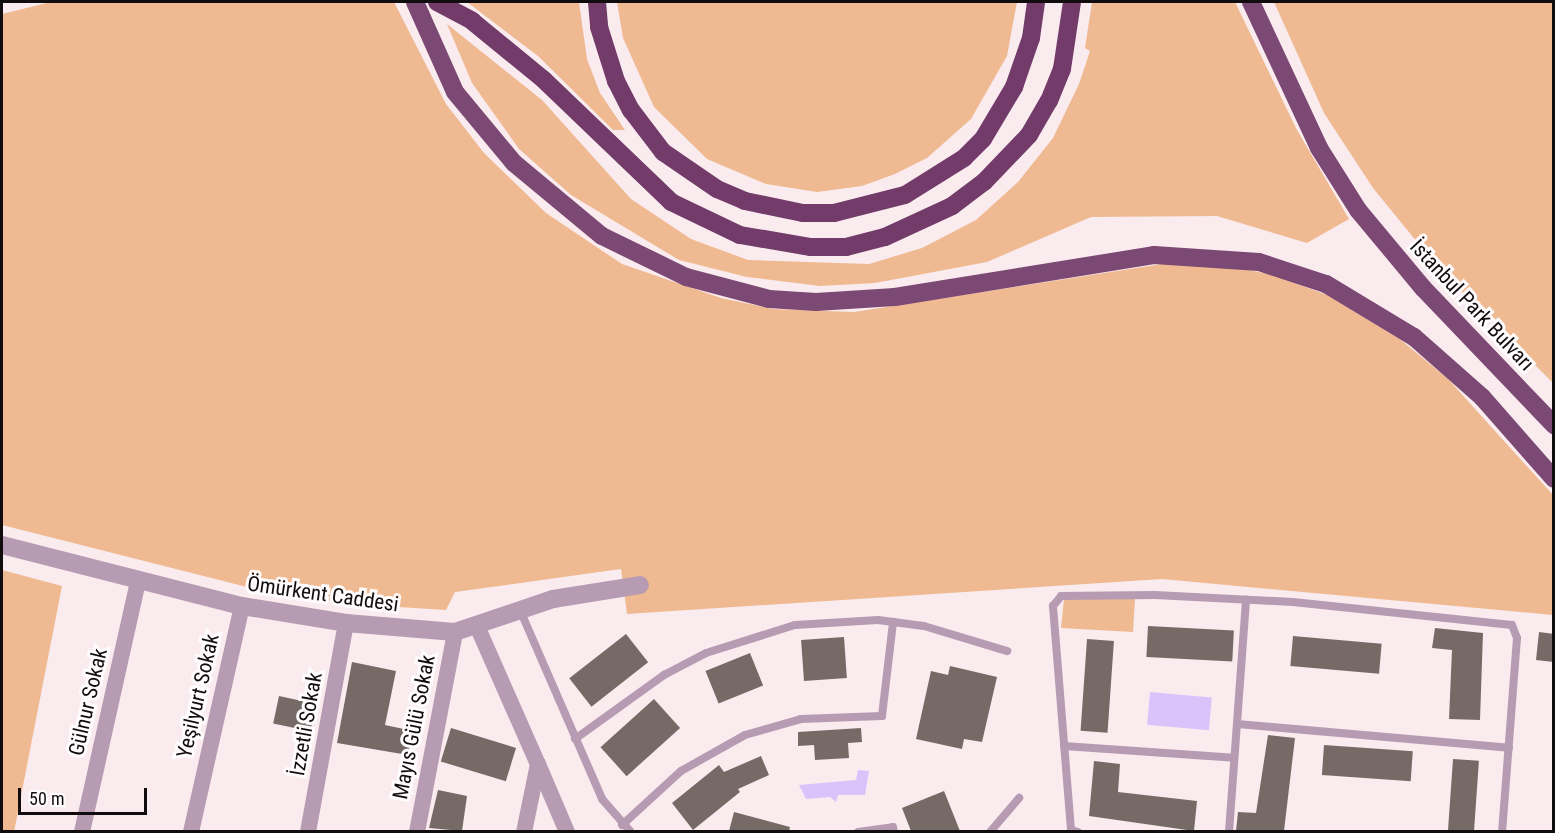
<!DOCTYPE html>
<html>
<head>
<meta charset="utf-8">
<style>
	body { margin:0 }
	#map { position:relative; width:1555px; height:833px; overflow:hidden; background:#faebef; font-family:"Roboto Condensed",sans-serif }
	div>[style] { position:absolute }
	.green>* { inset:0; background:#efba92 }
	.water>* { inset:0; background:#dac3fa; transform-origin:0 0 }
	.building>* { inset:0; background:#766a67; transform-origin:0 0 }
	.service>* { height:8px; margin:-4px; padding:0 4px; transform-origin:4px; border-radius:4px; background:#b79bb2 }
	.minor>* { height:16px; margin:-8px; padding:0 8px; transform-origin:8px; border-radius:8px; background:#b79bb2 }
	.tertiary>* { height:18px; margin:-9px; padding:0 9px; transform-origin:9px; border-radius:9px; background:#b79bb2 }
	.trunk>* { height:18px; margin:-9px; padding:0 9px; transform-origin:9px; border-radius:9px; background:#7c4874 }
	.motorway>* { height:18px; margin:-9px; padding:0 9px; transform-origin:9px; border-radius:9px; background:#723b6a }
	span { translate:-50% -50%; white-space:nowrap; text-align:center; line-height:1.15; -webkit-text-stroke:6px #fffcfd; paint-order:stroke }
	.street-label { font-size:21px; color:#110c0d }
	.frame { position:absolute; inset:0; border:3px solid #110c0d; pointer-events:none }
	.scale { position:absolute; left:18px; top:788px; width:129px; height:27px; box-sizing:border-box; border:3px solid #110c0d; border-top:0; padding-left:8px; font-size:18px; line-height:21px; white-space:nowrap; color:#110c0d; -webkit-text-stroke:4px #fffcfd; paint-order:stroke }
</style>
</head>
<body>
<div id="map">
	<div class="green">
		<i style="clip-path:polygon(51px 2px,394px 2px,446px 104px,484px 153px,546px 213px,622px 264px,721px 298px,773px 309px,854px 312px,1162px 264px,1228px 266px,1273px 275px,1327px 295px,1401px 340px,1448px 379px,1553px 495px,1553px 615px,1162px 579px,627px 614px,621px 569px,455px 592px,446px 610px,351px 604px,247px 587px,2px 525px,2px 14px)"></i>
		<i style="clip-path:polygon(467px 2px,579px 2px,587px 59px,600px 93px,625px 130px,613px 130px,538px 56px)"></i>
		<i style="clip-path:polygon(617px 2px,1017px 2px,1007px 56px,971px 119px,927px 158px,895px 174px,862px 186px,817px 192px,766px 184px,707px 159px,654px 107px,623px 38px)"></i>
		<i style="clip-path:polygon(1092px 2px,1235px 2px,1297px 130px,1349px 219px,1307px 243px,1217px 216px,1091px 217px,987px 262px,875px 283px,820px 286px,747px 277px,679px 260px,571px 195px,519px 149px,472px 83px,447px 24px,542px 100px,631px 199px,691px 239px,748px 260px,869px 264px,922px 248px,976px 220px,1018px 182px,1053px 138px,1079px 84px,1090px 51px,1085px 48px)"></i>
		<i style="clip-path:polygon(1274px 2px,1553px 2px,1553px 383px,1439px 269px,1373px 188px,1324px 113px)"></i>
		<i style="clip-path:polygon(2px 570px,62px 586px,14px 832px,2px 831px)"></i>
		<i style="clip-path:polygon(1064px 599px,1135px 599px,1133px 632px,1061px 628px)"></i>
	</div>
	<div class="water">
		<i style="left:1150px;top:692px;width:62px;height:33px;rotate:5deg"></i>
		<i style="clip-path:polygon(858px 770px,869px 771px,865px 795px,838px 795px,836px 802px,830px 797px,806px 799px,799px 785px,856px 780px)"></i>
	</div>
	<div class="building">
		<i style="left:1148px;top:626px;width:86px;height:31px;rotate:3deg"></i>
		<i style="clip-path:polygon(1435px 628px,1483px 633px,1480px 720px,1449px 719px,1452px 650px,1432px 648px)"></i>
		<i style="clip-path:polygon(1539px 632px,1554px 634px,1554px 662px,1536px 660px)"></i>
		<i style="left:626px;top:634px;width:36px;height:72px;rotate:52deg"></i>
		<i style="left:1293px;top:636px;width:89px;height:30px;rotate:5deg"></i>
		<i style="left:844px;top:637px;width:41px;height:43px;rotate:86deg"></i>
		<i style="left:1087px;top:639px;width:27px;height:92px;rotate:4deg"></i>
		<i style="left:750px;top:653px;width:35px;height:48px;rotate:68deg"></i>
		<i style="clip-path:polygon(352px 662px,396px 671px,385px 725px,413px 731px,408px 755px,337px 743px)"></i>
		<i style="clip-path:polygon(950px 666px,997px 677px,982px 742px,964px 739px,962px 749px,916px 739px,931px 671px,948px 675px)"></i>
		<i style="left:279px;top:696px;width:38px;height:28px;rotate:12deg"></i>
		<i style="left:654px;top:699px;width:39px;height:72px;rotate:48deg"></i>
		<i style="left:451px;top:728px;width:68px;height:35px;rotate:17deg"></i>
		<i style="clip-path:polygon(861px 728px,862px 742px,848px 743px,849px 758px,815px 760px,814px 745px,798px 746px,798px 732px)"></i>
		<i style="clip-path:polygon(1268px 735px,1295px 738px,1284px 831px,1236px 831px,1238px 812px,1256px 813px)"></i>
		<i style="left:1324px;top:745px;width:89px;height:30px;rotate:4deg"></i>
		<i style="clip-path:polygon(761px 756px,769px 775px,738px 789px,740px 792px,693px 830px,672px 803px,719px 765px,724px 772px)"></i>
		<i style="left:1453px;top:759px;width:26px;height:73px;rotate:4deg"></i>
		<i style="clip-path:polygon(1094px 761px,1120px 764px,1118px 792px,1197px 801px,1194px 831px,1089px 816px)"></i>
		<i style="clip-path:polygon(438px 790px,467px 796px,462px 831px,429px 828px)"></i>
		<i style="clip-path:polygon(944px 791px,960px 831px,911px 831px,902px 808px)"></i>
		<i style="clip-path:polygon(734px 812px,790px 827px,789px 831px,729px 831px)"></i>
	</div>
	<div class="service">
		<i style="left:520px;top:610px;width:206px;rotate:66.5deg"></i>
		<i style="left:602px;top:799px;width:44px;rotate:48.7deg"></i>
		<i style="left:1237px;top:724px;width:273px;rotate:5deg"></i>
		<i style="left:575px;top:739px;width:110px;rotate:-35.7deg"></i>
		<i style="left:664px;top:675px;width:47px;rotate:-27.6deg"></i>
		<i style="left:706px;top:653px;width:93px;rotate:-17.5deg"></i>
		<i style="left:795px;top:625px;width:83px;rotate:-3.4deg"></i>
		<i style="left:878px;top:620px;width:46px;rotate:7.4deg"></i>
		<i style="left:924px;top:626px;width:87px;rotate:16.8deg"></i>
		<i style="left:1064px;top:746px;width:170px;rotate:4deg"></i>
		<i style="left:622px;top:825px;width:80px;rotate:-42.5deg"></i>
		<i style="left:681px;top:771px;width:73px;rotate:-29.4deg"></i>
		<i style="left:745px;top:735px;width:58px;rotate:-15.9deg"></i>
		<i style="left:801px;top:719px;width:81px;rotate:-2.1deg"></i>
		<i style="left:882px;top:716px;width:95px;rotate:-83.3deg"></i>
		<i style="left:858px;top:832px;width:35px;rotate:-8deg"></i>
		<i style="left:893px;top:827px;width:5px;rotate:79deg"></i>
		<i style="left:990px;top:832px;width:45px;rotate:-49.5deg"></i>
		<i style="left:1078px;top:832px;width:7px;rotate:-164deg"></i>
		<i style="left:1071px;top:830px;width:225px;rotate:-94.6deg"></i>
		<i style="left:1053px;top:606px;width:13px;rotate:-51deg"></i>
		<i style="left:1061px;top:596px;width:94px;rotate:-0.6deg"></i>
		<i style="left:1155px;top:595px;width:138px;rotate:2.9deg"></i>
		<i style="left:1293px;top:602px;width:220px;rotate:6deg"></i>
		<i style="left:1512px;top:625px;width:14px;rotate:69deg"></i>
		<i style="left:1517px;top:638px;width:195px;rotate:94.4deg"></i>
		<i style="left:1229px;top:832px;width:233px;rotate:-85.8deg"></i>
	</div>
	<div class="minor">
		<i style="left:477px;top:626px;width:151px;rotate:66.2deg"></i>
		<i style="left:538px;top:764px;width:69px;rotate:101.6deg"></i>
		<i style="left:538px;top:764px;width:74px;rotate:66.9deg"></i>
		<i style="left:82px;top:832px;width:257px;rotate:-77.4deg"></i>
		<i style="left:191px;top:832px;width:232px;rotate:-77.3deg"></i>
		<i style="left:308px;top:832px;width:212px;rotate:-79.7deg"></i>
		<i style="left:417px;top:832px;width:204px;rotate:-79.2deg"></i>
	</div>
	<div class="tertiary">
		<i style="left:2px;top:545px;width:248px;rotate:14.3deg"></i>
		<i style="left:242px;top:606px;width:105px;rotate:9.3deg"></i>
		<i style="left:346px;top:623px;width:109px;rotate:4.7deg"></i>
		<i style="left:455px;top:632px;width:103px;rotate:-18.6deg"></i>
		<i style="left:553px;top:599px;width:88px;rotate:-9.1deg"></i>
	</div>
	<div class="trunk">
		<i style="left:415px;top:2px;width:98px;rotate:66deg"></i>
		<i style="left:455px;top:92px;width:92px;rotate:50.3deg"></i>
		<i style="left:514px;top:163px;width:114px;rotate:39.7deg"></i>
		<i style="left:602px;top:236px;width:93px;rotate:26deg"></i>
		<i style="left:686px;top:277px;width:86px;rotate:14.8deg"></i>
		<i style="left:769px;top:299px;width:47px;rotate:3.7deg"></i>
		<i style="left:816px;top:302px;width:79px;rotate:-3.6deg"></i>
		<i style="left:895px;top:297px;width:262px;rotate:-9.2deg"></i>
		<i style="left:1154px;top:255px;width:105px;rotate:3.8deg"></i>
		<i style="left:1259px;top:262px;width:71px;rotate:18.2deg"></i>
		<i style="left:1326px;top:284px;width:103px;rotate:31.1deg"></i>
		<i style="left:1414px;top:337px;width:91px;rotate:41.4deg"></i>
		<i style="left:1482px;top:397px;width:109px;rotate:48.7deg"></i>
		<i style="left:1251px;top:2px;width:161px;rotate:65deg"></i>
		<i style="left:1319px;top:148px;width:73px;rotate:57.8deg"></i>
		<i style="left:1358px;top:210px;width:102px;rotate:50.2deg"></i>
		<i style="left:1423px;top:288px;width:190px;rotate:46.3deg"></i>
	</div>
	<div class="motorway">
		<i style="left:437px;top:2px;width:40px;rotate:28deg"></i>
		<i style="left:472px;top:21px;width:93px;rotate:39.3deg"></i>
		<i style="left:544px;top:80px;width:176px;rotate:43.8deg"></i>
		<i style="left:671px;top:202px;width:76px;rotate:25.6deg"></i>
		<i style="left:740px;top:235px;width:72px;rotate:9.6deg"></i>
		<i style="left:811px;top:247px;width:35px"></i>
		<i style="left:846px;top:247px;width:40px;rotate:-14.4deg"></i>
		<i style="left:885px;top:237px;width:74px;rotate:-24.8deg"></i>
		<i style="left:952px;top:206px;width:40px;rotate:-37deg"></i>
		<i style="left:984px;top:182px;width:65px;rotate:-46.2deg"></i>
		<i style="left:1029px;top:135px;width:39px;rotate:-60deg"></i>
		<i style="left:1049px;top:101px;width:35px;rotate:-68deg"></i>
		<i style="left:1062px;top:69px;width:68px;rotate:-81.5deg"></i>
		<i style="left:597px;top:2px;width:25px;rotate:85deg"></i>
		<i style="left:599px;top:27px;width:57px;rotate:72.5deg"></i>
		<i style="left:616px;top:81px;width:33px;rotate:63deg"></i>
		<i style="left:631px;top:110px;width:53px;rotate:52.7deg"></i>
		<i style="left:663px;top:152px;width:65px;rotate:34.4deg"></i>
		<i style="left:717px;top:189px;width:30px;rotate:23deg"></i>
		<i style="left:745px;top:201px;width:59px;rotate:11.7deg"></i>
		<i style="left:803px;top:213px;width:31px"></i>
		<i style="left:834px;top:213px;width:73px;rotate:-14.2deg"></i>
		<i style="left:905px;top:195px;width:70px;rotate:-32.1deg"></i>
		<i style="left:964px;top:158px;width:27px;rotate:-45deg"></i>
		<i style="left:983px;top:139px;width:61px;rotate:-59.2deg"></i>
		<i style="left:1014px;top:87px;width:52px;rotate:-70.9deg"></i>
		<i style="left:1031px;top:38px;width:36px;rotate:-82deg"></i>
	</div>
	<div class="street-label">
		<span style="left:1472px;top:305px;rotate:47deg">İstanbul Park Bulvarı</span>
		<span style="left:323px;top:594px;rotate:8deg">Ömürkent Caddesi</span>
		<span style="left:198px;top:696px;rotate:-77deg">Yeşilyurt Sokak</span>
		<span style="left:88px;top:702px;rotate:-77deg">Gülnur Sokak</span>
		<span style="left:306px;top:724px;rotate:-80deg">İzzetli Sokak</span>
		<span style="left:414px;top:727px;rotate:-79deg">Mayıs Gülü Sokak</span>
	</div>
	<div class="frame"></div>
	<div class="scale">50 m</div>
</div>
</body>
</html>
